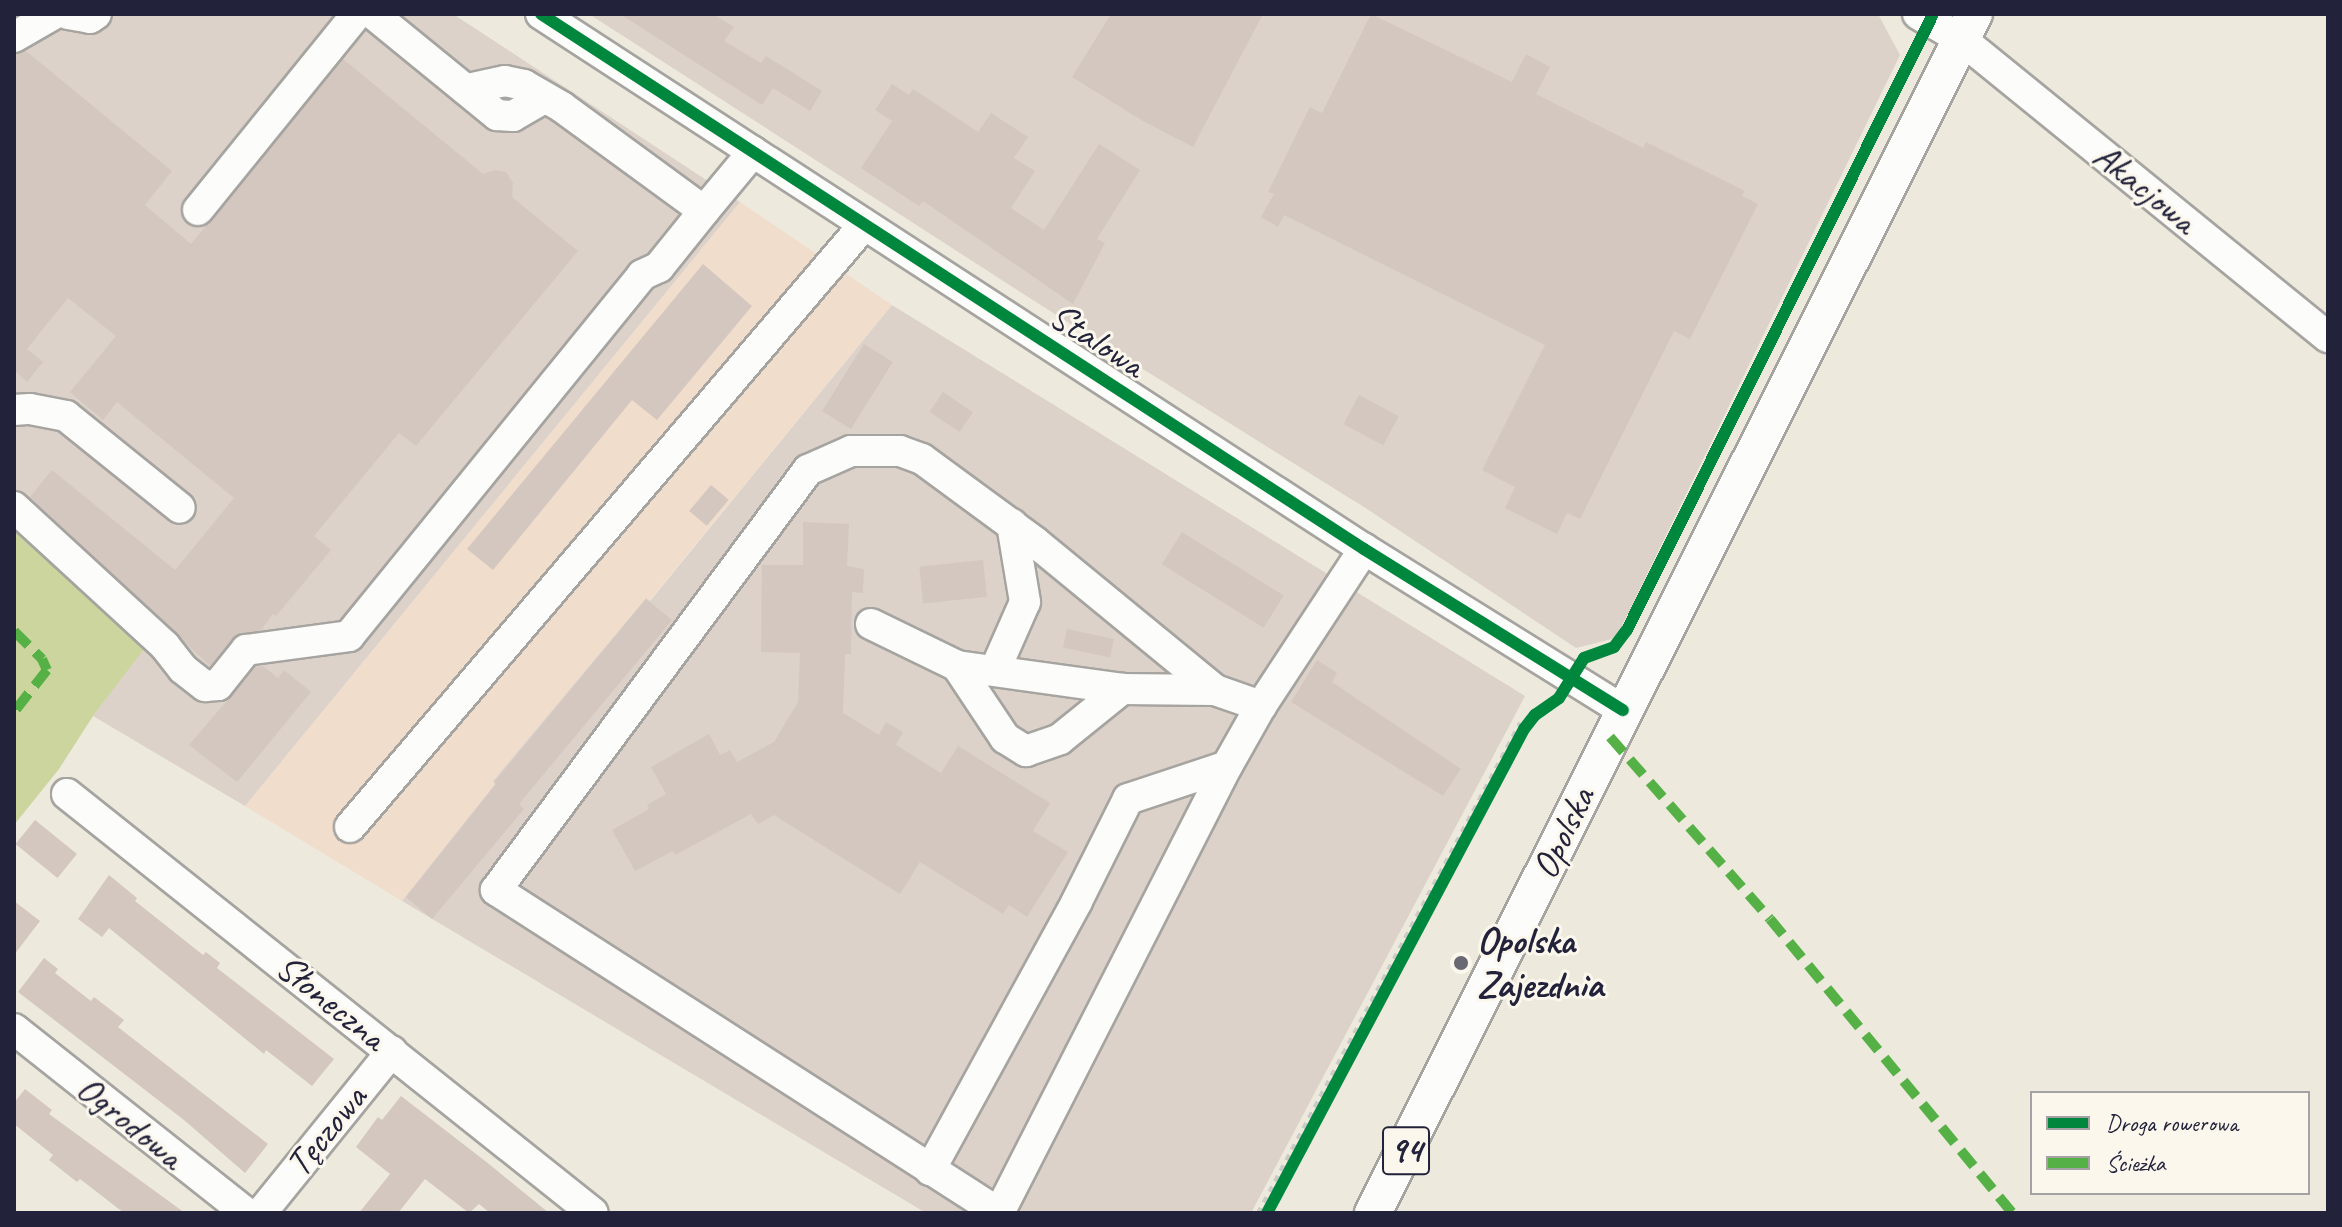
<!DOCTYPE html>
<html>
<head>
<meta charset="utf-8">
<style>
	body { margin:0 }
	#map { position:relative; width:2342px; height:1227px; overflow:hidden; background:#ede9dc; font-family:Caveat,sans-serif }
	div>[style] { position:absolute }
	.built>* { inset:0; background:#f0ddcc }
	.industrial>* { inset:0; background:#dcd2c9 }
	.green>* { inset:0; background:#cbd59d }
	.building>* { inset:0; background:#d4c7bf; transform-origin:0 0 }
	.path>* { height:4px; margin-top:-2px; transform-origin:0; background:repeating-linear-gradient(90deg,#cacac8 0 6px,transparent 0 12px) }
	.roads { filter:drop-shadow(2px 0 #a6a4a0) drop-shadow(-2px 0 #a6a4a0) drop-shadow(0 2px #a6a4a0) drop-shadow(0 -2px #a6a4a0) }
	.minor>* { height:30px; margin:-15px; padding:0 15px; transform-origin:15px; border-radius:15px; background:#fcfcfa }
	.major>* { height:36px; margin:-18px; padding:0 18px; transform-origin:18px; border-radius:18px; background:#fcfcfa }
	.quiet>* { height:10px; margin-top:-5px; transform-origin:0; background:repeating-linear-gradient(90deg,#55b146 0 20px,transparent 0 30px) }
	.cycleway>* { height:12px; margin:-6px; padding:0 6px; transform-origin:6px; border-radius:6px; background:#00873e }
	.dots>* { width:22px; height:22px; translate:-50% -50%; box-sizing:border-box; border:4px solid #fbf7ec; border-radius:50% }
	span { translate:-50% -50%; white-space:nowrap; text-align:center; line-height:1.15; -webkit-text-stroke:6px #fbf7ec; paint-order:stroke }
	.shield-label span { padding:2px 6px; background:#fbf7ec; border:2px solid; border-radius:6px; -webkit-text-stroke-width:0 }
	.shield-label { font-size:36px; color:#22223b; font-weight:700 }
	.street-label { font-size:38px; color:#22223b }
	.poi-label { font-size:38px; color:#22223b; font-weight:700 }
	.left { translate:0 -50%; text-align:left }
	.frame { position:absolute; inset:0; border:16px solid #22223b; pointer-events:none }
	.legend { position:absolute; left:2030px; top:1091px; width:280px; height:104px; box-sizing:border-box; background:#fbf7ec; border:2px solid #a4a2a5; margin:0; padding:10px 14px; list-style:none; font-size:24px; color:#22223b }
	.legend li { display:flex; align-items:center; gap:16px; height:40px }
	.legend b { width:40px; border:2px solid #a4a2a5 }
</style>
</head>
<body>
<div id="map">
	<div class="built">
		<i style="clip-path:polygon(740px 202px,892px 305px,649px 601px,645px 599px,493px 781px,496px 784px,402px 901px,245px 806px)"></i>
	</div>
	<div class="industrial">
		<i style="clip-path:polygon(39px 14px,453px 14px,740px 202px,245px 806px,93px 716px,144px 648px,14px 525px,14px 29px)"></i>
		<i style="clip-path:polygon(589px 14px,1878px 14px,1900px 55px,1616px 638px,1576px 648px,1367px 509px,1039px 304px)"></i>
		<i style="clip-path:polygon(892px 305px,1525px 696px,1251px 1213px,926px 1213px,402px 901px,495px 784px,493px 781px,646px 598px,650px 601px)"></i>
	</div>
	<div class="green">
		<i style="clip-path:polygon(14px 525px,144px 649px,93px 716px,59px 769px,14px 825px)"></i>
	</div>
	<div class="building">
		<i style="clip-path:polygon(620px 14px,713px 14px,734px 27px,724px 41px,761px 63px,766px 56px,822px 91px,810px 111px,773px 88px,762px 105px)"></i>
		<i style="clip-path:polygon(1111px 14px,1263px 14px,1193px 147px,1143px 121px,1072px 77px)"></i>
		<i style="clip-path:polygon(1371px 14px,1512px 82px,1526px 54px,1550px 67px,1536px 94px,1643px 148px,1646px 142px,1745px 191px,1742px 196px,1758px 204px,1690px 339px,1674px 331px,1580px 519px,1567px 513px,1557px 534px,1505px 508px,1515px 487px,1482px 470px,1545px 345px,1284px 215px,1278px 227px,1261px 217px,1274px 194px,1268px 192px,1310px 107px,1322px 113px)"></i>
		<i style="clip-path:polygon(26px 51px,172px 171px,145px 205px,191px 244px,343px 59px,483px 174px,495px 170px,506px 172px,513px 183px,512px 197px,578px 251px,416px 446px,399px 433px,314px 536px,331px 550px,276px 616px,273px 614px,261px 630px,233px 638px,210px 666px,30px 497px,52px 470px,175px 570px,234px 498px,117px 402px,103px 420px,70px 392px,116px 336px,68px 298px,27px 349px,43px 362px,27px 382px,14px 370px,14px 55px)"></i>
		<i style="clip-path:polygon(892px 84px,909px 95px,913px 89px,978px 132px,991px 113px,1028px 137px,1014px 158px,1035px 171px,1011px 208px,1044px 230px,1099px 144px,1140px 170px,1097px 239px,1105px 243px,1073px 304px,923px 201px,919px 206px,861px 168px,892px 121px,875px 110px)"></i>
		<i style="clip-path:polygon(703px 264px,752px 306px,657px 420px,632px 400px,493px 570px,467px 549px)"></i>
		<i style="left:864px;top:344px;width:34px;height:79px;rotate:32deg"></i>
		<i style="left:943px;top:392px;width:36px;height:24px;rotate:34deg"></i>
		<i style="left:1359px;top:395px;width:45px;height:33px;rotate:28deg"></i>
		<i style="left:711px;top:485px;width:23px;height:34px;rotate:40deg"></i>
		<i style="clip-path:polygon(803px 522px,849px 524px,847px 566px,864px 569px,863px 593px,852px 592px,851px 654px,845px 654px,843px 713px,879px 735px,886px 722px,903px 732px,896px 745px,941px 773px,958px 746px,1050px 803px,1033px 831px,1068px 852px,1027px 917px,1009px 905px,1003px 914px,920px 862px,900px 894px,774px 815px,758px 824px,751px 814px,675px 855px,673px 851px,635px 871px,612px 830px,649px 809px,647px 805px,666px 794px,651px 767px,709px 734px,720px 755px,730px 750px,737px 762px,774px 742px,798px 702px,800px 653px,761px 652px,762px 565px,803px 565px)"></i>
		<i style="left:1182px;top:532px;width:120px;height:38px;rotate:32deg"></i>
		<i style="left:983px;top:560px;width:37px;height:64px;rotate:84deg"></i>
		<i style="clip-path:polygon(646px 599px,672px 620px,519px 804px,524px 809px,432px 919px,406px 897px,496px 784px,494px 782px)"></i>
		<i style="left:1067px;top:629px;width:48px;height:19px;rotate:12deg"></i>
		<i style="clip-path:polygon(1317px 660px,1337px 673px,1332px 682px,1461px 769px,1443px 796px,1291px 702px)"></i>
		<i style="clip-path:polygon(263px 666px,278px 678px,284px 670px,311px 692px,237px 782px,189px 745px,256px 667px)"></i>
		<i style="left:35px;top:820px;width:54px;height:31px;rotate:39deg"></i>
		<i style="clip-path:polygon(109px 875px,137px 898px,135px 901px,203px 955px,206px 952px,220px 963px,217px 968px,334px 1059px,312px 1086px,266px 1050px,264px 1054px,109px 928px,102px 937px,78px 919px)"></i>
		<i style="clip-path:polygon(14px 901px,40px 921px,14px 955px)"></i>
		<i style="clip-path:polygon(44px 958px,58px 969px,55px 973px,91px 1001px,94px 997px,124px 1020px,118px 1027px,268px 1144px,245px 1173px,184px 1120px,18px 992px)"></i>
		<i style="clip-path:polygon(25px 1089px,52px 1110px,49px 1114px,185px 1213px,124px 1213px,80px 1179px,77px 1182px,49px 1160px,53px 1155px,14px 1124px,14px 1103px)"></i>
		<i style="clip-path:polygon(401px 1096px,489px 1164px,549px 1213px,490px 1213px,479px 1204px,469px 1213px,425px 1179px,398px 1213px,359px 1213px,390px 1174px,356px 1147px,378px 1117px,382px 1120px)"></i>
	</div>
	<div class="path">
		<i style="left:1258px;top:1213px;width:556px;rotate:-61.87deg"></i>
	</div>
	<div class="roads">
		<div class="minor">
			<i style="left:68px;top:14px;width:22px;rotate:10deg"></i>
			<i style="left:90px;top:18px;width:7px;rotate:-34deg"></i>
			<i style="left:373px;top:14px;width:160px;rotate:39.2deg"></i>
			<i style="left:497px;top:115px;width:16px;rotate:4deg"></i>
			<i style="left:513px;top:116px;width:34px;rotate:-30deg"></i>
			<i style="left:541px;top:14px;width:982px;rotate:33.03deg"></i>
			<i style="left:1364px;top:549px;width:305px;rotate:31.9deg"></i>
			<i style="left:1918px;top:14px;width:50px;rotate:30.2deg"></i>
			<i style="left:1961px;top:39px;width:473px;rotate:39.1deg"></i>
			<i style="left:14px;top:37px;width:46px;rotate:-29.9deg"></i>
			<i style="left:198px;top:210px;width:252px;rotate:-51deg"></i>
			<i style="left:704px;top:211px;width:77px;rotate:-50.3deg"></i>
			<i style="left:14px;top:410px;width:16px;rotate:-4deg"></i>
			<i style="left:30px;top:409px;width:37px;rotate:11deg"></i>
			<i style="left:66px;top:416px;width:146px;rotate:38.9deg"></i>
			<i style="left:14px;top:507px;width:205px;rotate:42.6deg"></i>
			<i style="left:165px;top:646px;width:29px;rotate:52deg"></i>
			<i style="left:183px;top:669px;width:28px;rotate:38deg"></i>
			<i style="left:205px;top:686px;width:13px;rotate:-4deg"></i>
			<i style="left:218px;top:685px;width:45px;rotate:-51.3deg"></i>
			<i style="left:246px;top:650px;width:104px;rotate:-7.7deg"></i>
			<i style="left:349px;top:636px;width:465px;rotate:-50.9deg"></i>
			<i style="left:642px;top:275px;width:19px;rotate:-25deg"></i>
			<i style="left:659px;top:267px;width:72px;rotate:-51.2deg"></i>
			<i style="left:704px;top:211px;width:176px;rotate:-143.8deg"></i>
			<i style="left:562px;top:107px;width:44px;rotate:-149.9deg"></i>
			<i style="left:524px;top:85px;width:19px;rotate:-168deg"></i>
			<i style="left:505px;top:81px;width:40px;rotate:168deg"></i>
			<i style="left:871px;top:624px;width:96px;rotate:26deg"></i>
			<i style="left:957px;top:666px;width:167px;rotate:7.9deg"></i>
			<i style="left:1122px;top:689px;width:93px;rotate:0.6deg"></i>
			<i style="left:957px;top:666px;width:87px;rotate:56.3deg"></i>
			<i style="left:1005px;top:738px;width:25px;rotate:32deg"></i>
			<i style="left:1026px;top:751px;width:36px;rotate:-19deg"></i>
			<i style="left:1060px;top:739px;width:80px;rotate:-38.9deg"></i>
			<i style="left:995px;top:670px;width:74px;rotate:-66.2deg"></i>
			<i style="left:1025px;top:602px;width:79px;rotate:-99.5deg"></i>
			<i style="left:67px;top:794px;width:672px;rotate:38.54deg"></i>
			<i style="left:350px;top:827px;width:792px;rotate:-49.51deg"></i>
			<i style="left:14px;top:1029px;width:296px;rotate:38.4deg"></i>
			<i style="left:930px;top:1170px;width:307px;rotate:-61.3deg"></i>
			<i style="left:1077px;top:901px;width:114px;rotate:-63.4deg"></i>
			<i style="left:1128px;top:799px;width:104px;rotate:-18.4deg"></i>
			<i style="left:261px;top:1213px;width:208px;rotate:-51deg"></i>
			<i style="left:999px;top:1213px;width:598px;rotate:-147.29deg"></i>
			<i style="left:496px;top:890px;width:523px;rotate:-53.39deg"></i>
			<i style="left:808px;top:470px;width:47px;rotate:-23.8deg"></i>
			<i style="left:851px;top:451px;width:49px"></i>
			<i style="left:900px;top:451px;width:23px;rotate:20deg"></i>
			<i style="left:922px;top:459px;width:140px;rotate:36.3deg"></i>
			<i style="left:1035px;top:542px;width:233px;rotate:39.4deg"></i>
			<i style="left:1215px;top:690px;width:49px;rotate:19.2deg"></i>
			<i style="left:999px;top:1213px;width:502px;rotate:-62.98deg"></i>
			<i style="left:1227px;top:766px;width:69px;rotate:-60.5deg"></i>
			<i style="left:1261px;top:706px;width:188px;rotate:-56.7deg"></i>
		</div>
		<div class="major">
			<i style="left:1373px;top:1213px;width:1341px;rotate:-63.38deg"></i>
		</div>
	</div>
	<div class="quiet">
		<i style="left:14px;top:631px;width:40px;rotate:45deg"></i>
		<i style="left:42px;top:659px;width:12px;rotate:66deg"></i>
		<i style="left:47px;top:670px;width:53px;rotate:128.2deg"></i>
		<i style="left:1610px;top:737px;width:242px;rotate:48.7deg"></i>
		<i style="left:1770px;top:919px;width:381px;rotate:50.5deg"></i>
	</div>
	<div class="cycleway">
		<i style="left:541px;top:14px;width:982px;rotate:33.03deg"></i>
		<i style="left:1364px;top:549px;width:305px;rotate:31.9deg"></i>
		<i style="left:1267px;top:1213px;width:548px;rotate:-62.03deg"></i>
		<i style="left:1524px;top:729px;width:18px;rotate:-52deg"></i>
		<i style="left:1535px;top:715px;width:29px;rotate:-35deg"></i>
		<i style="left:1559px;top:698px;width:47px;rotate:-58deg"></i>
		<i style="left:1584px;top:658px;width:32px;rotate:-20deg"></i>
		<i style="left:1614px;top:647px;width:21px;rotate:-53deg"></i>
		<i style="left:1627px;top:630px;width:688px;rotate:-63.58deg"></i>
	</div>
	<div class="dots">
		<i style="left:1461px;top:963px;background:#696873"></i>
	</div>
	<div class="shield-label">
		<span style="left:1406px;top:1151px">94</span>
	</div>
	<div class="street-label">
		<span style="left:2145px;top:188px;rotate:39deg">Akacjowa</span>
		<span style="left:1097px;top:340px;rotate:33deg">Stalowa</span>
		<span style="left:1563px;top:833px;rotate:-64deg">Opolska</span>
		<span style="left:331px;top:1002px;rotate:39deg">Słoneczna</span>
		<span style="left:130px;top:1122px;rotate:39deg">Ogrodowa</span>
		<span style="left:326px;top:1131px;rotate:-51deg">Tęczowa</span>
	</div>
	<div class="poi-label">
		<span class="left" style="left:1477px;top:963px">Opolska<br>Zajezdnia</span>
	</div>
	<div class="frame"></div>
	<ul class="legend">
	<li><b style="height:10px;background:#00873e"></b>Droga rowerowa</li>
	<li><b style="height:10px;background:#55b146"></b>Ścieżka</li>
	</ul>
</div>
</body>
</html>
